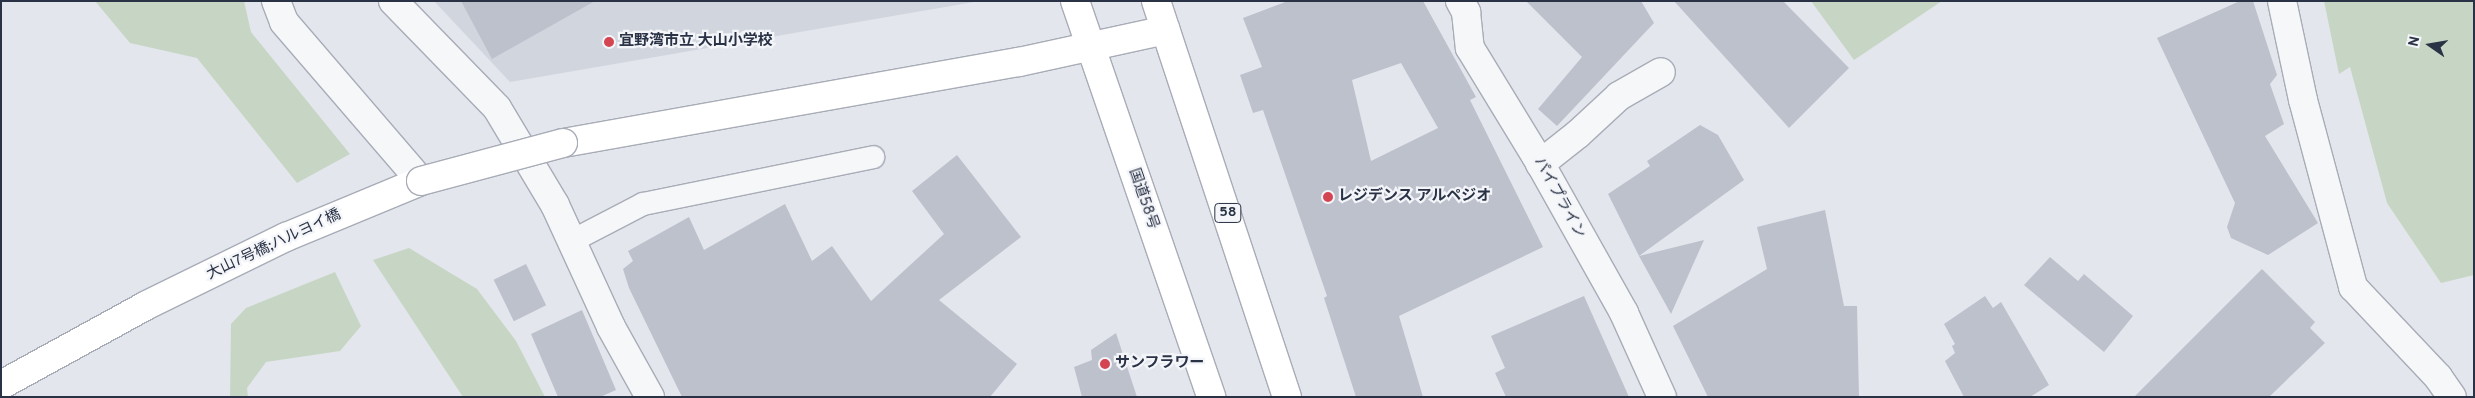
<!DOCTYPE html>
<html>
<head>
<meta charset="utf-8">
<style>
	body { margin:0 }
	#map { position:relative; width:2475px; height:398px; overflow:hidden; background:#e3e6ec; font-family:Overpass,"Noto Sans JP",sans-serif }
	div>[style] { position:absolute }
	.built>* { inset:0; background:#d1d5de }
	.green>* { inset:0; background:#c7d6c4 }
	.building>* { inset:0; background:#bdc1cc; transform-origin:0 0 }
	.roads { filter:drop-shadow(1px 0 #a8acb7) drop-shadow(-1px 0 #a8acb7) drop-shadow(0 1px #a8acb7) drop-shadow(0 -1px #a8acb7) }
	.lane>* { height:22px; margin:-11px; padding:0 11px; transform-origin:11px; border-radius:11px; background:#f6f7f9 }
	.street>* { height:28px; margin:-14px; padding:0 14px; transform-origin:14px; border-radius:14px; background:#f6f7f9 }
	.secondary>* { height:28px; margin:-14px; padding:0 14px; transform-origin:14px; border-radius:14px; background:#fff }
	.highway>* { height:28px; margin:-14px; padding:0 14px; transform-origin:14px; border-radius:14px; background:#fff }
	.bridges { filter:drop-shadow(1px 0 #a8acb7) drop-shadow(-1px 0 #a8acb7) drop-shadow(0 1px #a8acb7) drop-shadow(0 -1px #a8acb7) }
	.secondary-bridge>* { height:28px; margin:-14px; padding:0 14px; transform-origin:14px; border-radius:14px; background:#fff }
	.dots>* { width:14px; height:14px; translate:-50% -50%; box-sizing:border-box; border:2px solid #f3f5f9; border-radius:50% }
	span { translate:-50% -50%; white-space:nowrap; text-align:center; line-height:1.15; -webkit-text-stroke:4.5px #f3f5f9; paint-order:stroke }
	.shield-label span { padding:1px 4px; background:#f3f5f9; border:1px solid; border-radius:4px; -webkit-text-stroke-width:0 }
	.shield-label { font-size:14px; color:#2a3245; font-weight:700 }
	.poi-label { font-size:15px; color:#2a3245; font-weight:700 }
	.left { translate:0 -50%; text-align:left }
	.street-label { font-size:15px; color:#2a3245 }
	.frame { position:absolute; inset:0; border:2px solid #2a3245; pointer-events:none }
	.north { position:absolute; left:2405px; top:20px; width:50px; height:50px; -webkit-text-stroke:4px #f3f5f9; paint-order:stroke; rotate:283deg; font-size:14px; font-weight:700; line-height:20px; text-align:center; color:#2a3245 }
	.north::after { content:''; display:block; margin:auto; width:18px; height:22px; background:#2a3245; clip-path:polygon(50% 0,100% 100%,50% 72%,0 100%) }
</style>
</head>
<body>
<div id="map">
	<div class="built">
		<i style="clip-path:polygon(434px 1px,980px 1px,510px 82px)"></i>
	</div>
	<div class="green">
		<i style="clip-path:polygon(95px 1px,244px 1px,251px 32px,350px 154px,297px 183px,197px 58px,130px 43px)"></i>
		<i style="clip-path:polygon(1811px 1px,1942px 1px,1854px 60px)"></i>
		<i style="clip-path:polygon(2324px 1px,2474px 1px,2474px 275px,2441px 283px,2387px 203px,2350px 67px,2339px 74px)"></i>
		<i style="clip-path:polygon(409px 248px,477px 289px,516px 341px,545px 397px,463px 397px,373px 260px)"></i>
		<i style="clip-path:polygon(335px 272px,361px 326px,340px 351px,266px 362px,247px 388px,248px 397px,230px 397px,231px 324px,246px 308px)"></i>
	</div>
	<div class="building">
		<i style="clip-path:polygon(461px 1px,595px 1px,492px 59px)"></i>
		<i style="clip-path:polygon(evenodd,1288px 1px,1423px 1px,1476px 97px,1470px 100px,1543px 247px,1399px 316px,1423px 397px,1356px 397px,1324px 298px,1327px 296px,1263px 110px,1253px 113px,1240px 75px,1262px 67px,1243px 18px,1288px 1px,1401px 63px,1438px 128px,1371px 161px,1352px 80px,1401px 63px)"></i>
		<i style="clip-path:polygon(1526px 1px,1641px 1px,1654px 23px,1557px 126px,1538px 109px,1582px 57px)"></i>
		<i style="clip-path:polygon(1674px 1px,1783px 1px,1849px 68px,1789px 128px)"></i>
		<i style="clip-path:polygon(2240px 1px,2253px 1px,2277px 75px,2270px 84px,2284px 124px,2265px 136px,2318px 223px,2268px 255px,2231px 238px,2227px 227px,2235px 203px,2157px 38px)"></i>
		<i style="clip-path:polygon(1700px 125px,1718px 135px,1744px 180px,1639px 256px,1608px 194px,1650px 166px,1647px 161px)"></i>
		<i style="clip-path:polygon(957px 155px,1021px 237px,939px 300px,1017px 364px,990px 397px,682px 397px,629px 288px,623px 269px,633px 261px,628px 251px,689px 217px,704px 250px,785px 204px,812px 261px,832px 246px,871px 301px,944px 234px,912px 191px)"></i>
		<i style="clip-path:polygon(1825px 210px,1844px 306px,1857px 306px,1859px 397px,1708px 397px,1673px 326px,1767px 269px,1757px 227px)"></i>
		<i style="clip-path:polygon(1704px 240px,1671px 314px,1639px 256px)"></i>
		<i style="clip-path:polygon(2050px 257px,2078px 281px,2084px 274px,2133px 316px,2104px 352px,2024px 285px)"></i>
		<i style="left:526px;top:264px;width:46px;height:36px;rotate:64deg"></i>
		<i style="clip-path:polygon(2262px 269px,2315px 322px,2310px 328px,2325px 343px,2269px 397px,2134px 397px)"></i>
		<i style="clip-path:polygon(1584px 296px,1629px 397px,1506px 397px,1495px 373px,1505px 368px,1491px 336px)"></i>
		<i style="clip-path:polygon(1985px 296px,1993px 308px,2001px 302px,2049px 385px,2030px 397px,1964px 397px,1945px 361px,1955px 353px,1952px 346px,1955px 344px,1944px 324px)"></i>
		<i style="clip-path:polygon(582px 310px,616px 390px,600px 397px,558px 397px,531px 334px)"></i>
		<i style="clip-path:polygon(1116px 333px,1137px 397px,1082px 397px,1074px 367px,1092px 360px,1091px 350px)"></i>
	</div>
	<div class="roads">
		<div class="lane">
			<i style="left:572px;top:241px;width:80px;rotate:-27.5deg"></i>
			<i style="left:643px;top:204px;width:235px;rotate:-11.5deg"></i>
		</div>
		<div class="street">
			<i style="left:276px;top:1px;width:22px;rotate:69deg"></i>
			<i style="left:284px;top:22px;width:210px;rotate:49.3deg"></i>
			<i style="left:393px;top:1px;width:149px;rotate:45.8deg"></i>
			<i style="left:497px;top:108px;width:113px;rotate:59.1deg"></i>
			<i style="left:555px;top:205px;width:134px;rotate:65.3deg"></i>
			<i style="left:611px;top:327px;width:80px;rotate:60.9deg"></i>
			<i style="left:1460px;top:1px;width:13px;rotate:61deg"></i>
			<i style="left:1466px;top:12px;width:36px;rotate:84deg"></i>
			<i style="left:1470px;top:48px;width:127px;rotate:58.6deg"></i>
			<i style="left:1536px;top:156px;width:180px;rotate:60.7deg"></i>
			<i style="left:1624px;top:313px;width:92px;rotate:65.7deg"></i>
			<i style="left:2282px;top:1px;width:101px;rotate:78deg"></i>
			<i style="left:2303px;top:100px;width:194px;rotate:75deg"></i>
			<i style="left:2353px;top:287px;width:124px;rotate:46.6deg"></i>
			<i style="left:2438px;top:377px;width:24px;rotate:55deg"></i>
			<i style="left:1540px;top:164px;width:48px;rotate:-38.3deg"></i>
			<i style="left:1578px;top:134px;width:56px;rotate:-42.8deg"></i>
			<i style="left:1619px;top:96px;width:48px;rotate:-29.7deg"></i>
		</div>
		<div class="secondary">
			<i style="left:563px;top:143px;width:463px;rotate:-10.1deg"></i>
			<i style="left:1019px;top:62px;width:150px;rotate:-12.3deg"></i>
			<i style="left:1px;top:385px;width:166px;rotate:-28.7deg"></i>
			<i style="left:147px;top:305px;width:155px;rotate:-26.1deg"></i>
			<i style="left:286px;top:237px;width:146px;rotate:-22.5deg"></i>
		</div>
		<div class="highway">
			<i style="left:1075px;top:1px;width:419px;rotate:71deg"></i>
			<i style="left:1156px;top:1px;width:417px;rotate:71.7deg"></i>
		</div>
	</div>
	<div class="bridges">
		<div class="secondary-bridge">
			<i style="left:421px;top:181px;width:147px;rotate:-15deg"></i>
		</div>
	</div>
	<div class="dots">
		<i style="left:609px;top:42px;background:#d44552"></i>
		<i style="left:1328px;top:197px;background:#d44552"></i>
		<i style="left:1105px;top:364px;background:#d44552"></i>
	</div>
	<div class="shield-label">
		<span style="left:1228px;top:213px">58</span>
	</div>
	<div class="poi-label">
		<span class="left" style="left:619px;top:42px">宜野湾市立 大山小学校</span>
		<span class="left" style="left:1338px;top:197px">レジデンス アルペジオ</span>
		<span class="left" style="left:1115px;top:364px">サンフラワー</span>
	</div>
	<div class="street-label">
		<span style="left:1559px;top:198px;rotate:61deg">パイプライン</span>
		<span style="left:1143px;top:199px;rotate:71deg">国道58号</span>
		<span style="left:274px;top:245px;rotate:-25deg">大山7号橋;ハルヨイ橋</span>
	</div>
	<div class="frame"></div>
	<div class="north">N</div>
</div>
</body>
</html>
